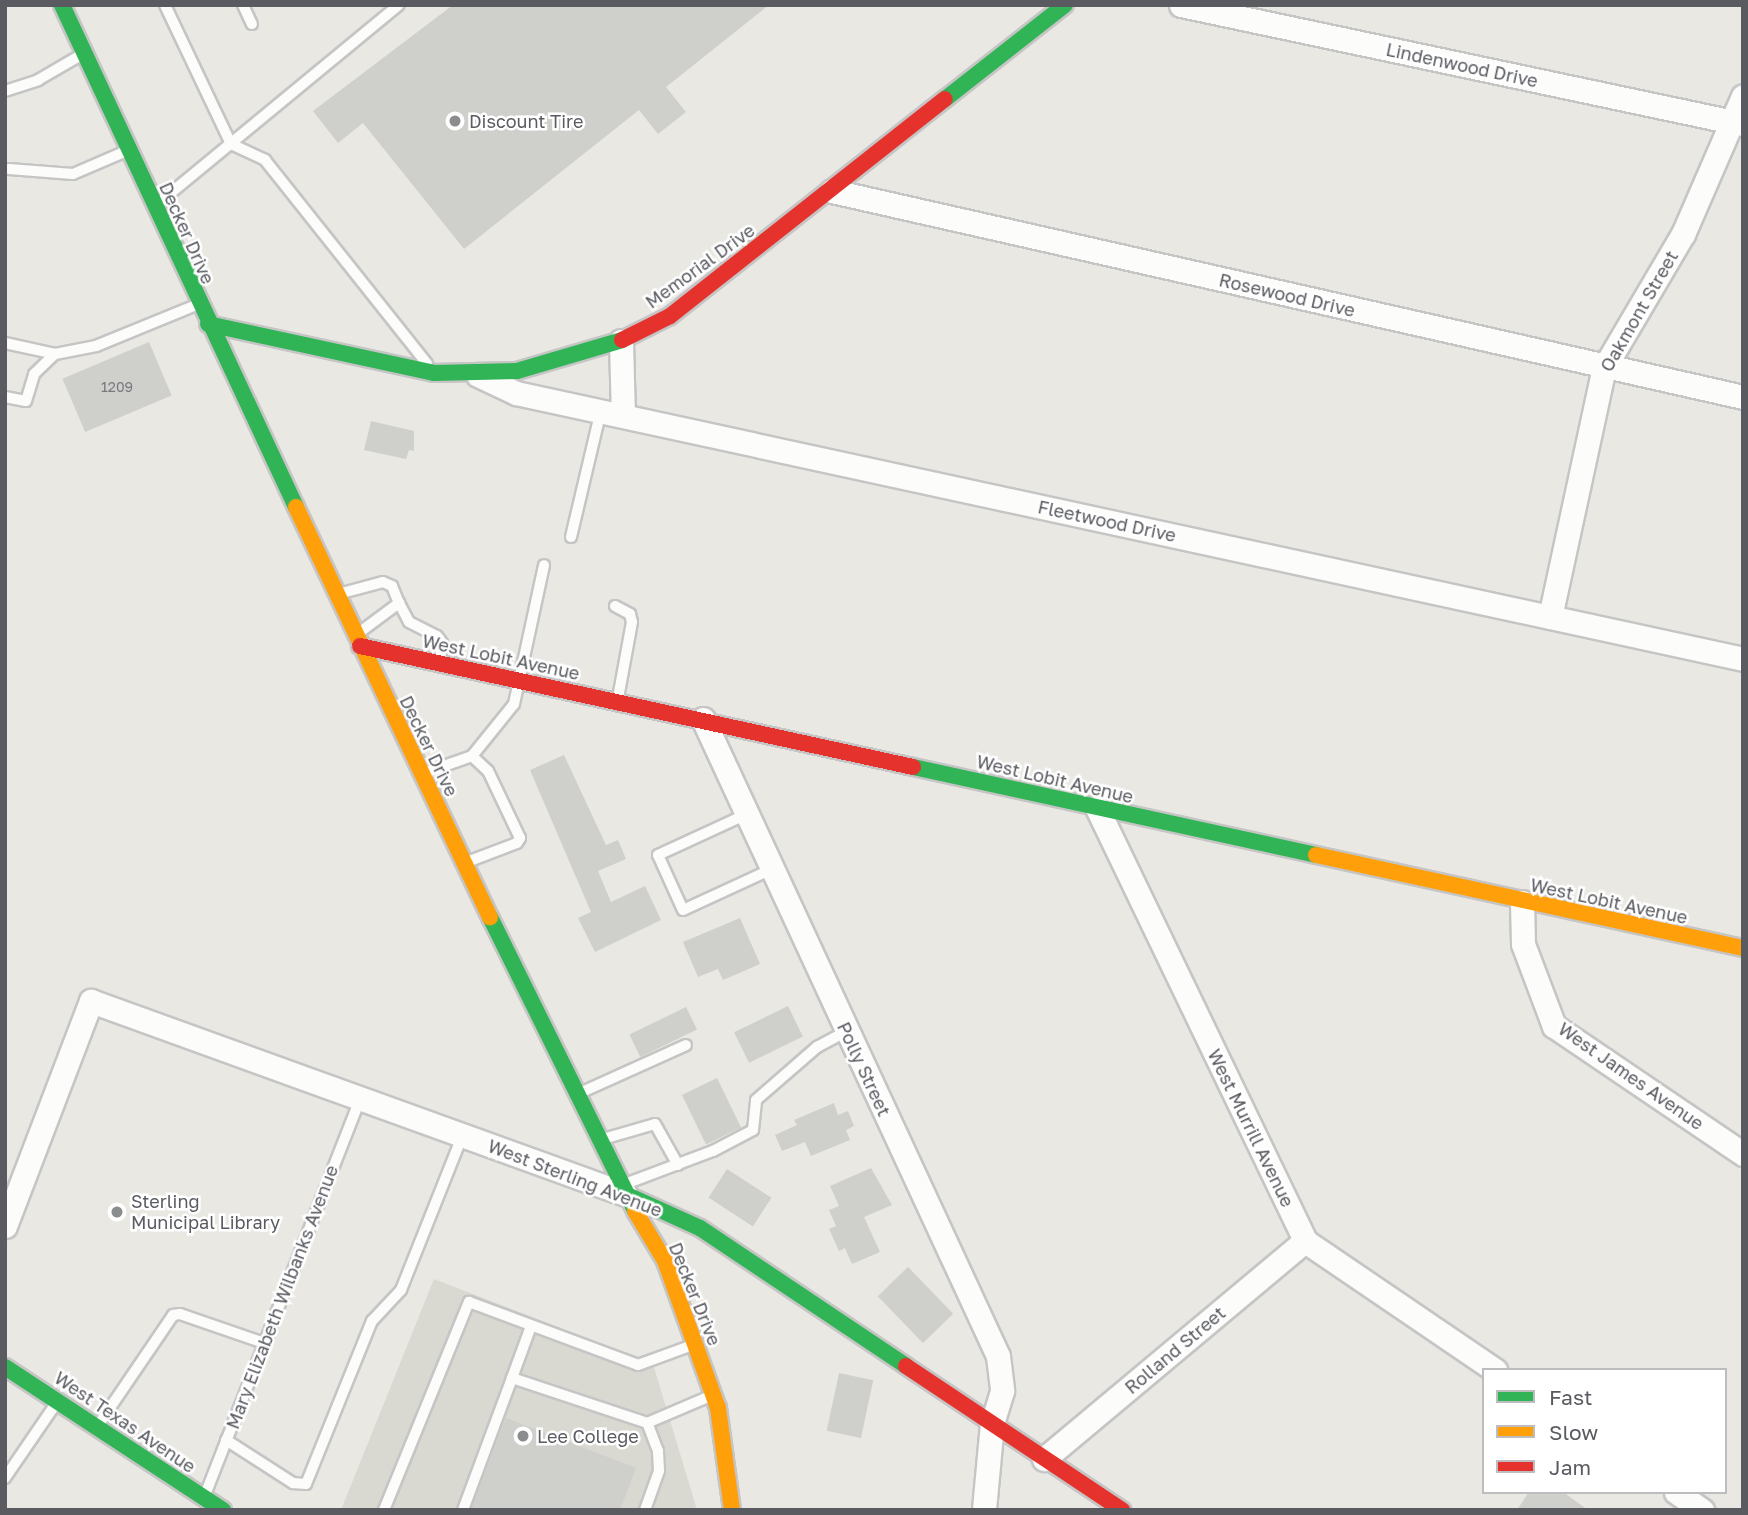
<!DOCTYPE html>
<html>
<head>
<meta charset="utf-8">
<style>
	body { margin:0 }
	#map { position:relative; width:1748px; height:1515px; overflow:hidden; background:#e9e8e3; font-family:"Golos Text",sans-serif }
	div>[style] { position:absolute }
	.education>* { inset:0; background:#d9d8d1 }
	.building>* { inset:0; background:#cfcfcc; transform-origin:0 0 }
	.roads { filter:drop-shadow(2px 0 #c6c5c5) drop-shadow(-2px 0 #c6c5c5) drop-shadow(0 2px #c6c5c5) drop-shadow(0 -2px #c6c5c5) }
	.lane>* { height:10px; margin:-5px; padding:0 5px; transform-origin:5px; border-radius:5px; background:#fcfcfb }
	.street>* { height:23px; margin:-11.5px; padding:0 11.5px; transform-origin:11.5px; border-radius:11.5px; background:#fcfcfb }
	.fast>* { height:16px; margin:-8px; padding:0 8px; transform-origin:8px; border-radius:8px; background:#30b455 }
	.slow>* { height:16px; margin:-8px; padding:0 8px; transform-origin:8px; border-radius:8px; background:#ff9f0a }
	.jam>* { height:16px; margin:-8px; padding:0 8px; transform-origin:8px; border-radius:8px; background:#e5322d }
	.dots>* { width:19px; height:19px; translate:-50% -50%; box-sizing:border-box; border:4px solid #fff; border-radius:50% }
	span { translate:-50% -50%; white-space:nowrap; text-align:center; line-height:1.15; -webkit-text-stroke:5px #fff; paint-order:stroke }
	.number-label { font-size:14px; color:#78797d }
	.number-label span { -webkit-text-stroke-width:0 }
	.street-label { font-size:18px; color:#595b61 }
	.poi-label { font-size:18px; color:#595b61 }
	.left { translate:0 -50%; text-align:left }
	.frame { position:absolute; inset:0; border:7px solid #595b61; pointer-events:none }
	.legend { position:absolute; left:1482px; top:1368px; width:245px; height:126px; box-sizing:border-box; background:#fff; border:2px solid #bdbdc0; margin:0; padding:9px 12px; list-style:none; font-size:21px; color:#595b61 }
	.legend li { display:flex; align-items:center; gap:14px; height:35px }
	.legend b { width:35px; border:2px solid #bdbdc0 }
</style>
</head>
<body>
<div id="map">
	<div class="education">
		<i style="clip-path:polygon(434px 1279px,653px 1364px,697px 1510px,341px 1510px)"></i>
	</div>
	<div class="building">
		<i style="clip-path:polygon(453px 5px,769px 5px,666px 87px,686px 112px,658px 134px,639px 110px,464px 249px,363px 123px,338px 143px,313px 111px)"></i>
		<i style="left:149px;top:342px;width:58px;height:94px;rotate:67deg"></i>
		<i style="clip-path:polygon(371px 421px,414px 431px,414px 451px,409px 450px,406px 459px,364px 450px)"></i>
		<i style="clip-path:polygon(564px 755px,606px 845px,618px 840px,626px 859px,598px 871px,611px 902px,645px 886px,661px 920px,595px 952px,578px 918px,591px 912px,530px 770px)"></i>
		<i style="clip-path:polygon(740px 918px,760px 964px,723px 980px,718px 969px,698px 977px,683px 942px)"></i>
		<i style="left:788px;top:1006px;width:34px;height:60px;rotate:64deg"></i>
		<i style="left:686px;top:1007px;width:25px;height:63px;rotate:64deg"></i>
		<i style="left:717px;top:1078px;width:55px;height:39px;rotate:64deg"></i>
		<i style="clip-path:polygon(834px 1103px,838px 1115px,848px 1111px,854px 1126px,846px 1130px,850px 1140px,811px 1156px,805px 1142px,782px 1151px,775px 1135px,797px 1125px,794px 1120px)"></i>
		<i style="clip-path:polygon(871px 1168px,892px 1205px,864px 1217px,880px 1252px,852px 1264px,845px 1248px,839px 1251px,829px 1229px,836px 1226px,829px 1210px,839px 1206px,830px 1186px)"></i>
		<i style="left:727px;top:1169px;width:53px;height:34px;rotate:33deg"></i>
		<i style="left:908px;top:1267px;width:65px;height:42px;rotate:46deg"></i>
		<i style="left:839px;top:1373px;width:35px;height:59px;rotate:12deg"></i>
		<i style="clip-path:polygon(506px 1418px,636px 1468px,620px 1510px,471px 1510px)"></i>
		<i style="clip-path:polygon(1529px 1492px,1563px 1492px,1588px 1510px,1517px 1510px)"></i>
	</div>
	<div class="roads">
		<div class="lane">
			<i style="left:165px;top:5px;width:154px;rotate:64.6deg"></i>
			<i style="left:231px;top:144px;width:38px;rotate:25deg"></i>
			<i style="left:265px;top:160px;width:260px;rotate:51.5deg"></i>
			<i style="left:243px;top:5px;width:21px;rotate:65deg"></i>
			<i style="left:5px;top:91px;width:35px;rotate:-18deg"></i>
			<i style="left:38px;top:80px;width:50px;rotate:-30.2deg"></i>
			<i style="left:9px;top:169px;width:64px;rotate:4.5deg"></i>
			<i style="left:73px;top:174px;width:56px;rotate:-23.3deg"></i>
			<i style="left:161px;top:201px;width:308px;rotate:-39.5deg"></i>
			<i style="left:5px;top:343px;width:51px;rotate:12.4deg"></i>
			<i style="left:55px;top:354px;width:42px;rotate:-11deg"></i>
			<i style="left:96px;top:346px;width:108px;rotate:-22.3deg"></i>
			<i style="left:5px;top:397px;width:21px;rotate:11deg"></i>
			<i style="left:26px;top:401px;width:28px;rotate:-73deg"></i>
			<i style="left:34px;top:374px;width:29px;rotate:-44deg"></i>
			<i style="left:571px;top:537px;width:130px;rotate:-76.7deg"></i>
			<i style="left:342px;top:593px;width:42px;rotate:-15deg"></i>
			<i style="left:383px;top:582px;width:10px;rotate:24deg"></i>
			<i style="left:392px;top:586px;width:18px;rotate:68deg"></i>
			<i style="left:615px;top:606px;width:17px;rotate:28deg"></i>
			<i style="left:630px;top:614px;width:8px;rotate:76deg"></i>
			<i style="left:632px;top:622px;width:77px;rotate:100.4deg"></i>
			<i style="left:360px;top:632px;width:49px;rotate:-36.6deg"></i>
			<i style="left:399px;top:603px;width:21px;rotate:62deg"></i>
			<i style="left:409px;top:622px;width:31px;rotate:27deg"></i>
			<i style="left:437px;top:636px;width:9px;rotate:54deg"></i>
			<i style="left:442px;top:643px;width:16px;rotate:97deg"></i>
			<i style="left:424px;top:773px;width:51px;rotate:-19.5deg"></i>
			<i style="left:472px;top:756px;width:67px;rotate:-51.1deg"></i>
			<i style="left:514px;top:704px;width:142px;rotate:-77.8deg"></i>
			<i style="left:747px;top:814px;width:98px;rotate:155.3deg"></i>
			<i style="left:658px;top:855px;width:60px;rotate:65.6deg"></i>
			<i style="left:683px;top:910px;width:98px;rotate:-24.7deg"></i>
			<i style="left:467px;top:862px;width:53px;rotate:-20.8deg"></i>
			<i style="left:517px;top:843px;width:6px;rotate:-59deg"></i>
			<i style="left:520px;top:838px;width:74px;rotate:-115.5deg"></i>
			<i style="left:488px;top:771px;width:22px;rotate:-137deg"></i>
			<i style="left:582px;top:1092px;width:114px;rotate:-24.3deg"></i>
			<i style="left:603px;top:1139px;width:54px;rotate:-16.1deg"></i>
			<i style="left:655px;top:1124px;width:47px;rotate:60.7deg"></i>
			<i style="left:625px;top:1184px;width:94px;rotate:-20.6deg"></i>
			<i style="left:713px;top:1151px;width:45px;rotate:-27.7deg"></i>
			<i style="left:753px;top:1130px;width:30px;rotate:-84deg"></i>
			<i style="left:756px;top:1100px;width:81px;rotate:-41deg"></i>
			<i style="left:817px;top:1047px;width:34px;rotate:-28deg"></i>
			<i style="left:512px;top:1378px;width:55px;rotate:-69.9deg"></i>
			<i style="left:99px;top:1424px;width:132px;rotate:-55.8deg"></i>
			<i style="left:173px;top:1315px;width:7px;rotate:-8deg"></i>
			<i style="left:180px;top:1314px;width:89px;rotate:19deg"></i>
			<i style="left:226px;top:1440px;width:80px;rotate:32.7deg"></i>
			<i style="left:293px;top:1483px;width:13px;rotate:4deg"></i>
			<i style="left:306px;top:1484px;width:176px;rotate:-68deg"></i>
			<i style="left:372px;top:1321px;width:42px;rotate:-46.9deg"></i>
			<i style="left:401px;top:1290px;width:168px;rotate:-68.3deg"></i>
			<i style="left:5px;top:1478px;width:88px;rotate:-55.6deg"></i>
			<i style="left:205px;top:1495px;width:427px;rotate:-68.6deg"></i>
			<i style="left:384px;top:1510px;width:225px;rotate:-67.8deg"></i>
			<i style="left:469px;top:1302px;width:180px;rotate:20.4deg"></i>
			<i style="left:638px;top:1365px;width:55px;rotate:-20.1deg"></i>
			<i style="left:463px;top:1510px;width:141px;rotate:-69.6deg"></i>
			<i style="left:512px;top:1378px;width:142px;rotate:18.4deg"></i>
			<i style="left:647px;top:1423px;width:66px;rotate:-23.1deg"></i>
			<i style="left:645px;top:1510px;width:41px;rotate:-70.3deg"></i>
			<i style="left:659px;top:1471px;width:20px;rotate:-93deg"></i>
			<i style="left:658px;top:1451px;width:30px;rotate:-111deg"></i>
		</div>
		<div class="street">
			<i style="left:1181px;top:5px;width:574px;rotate:11.96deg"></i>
			<i style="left:832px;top:191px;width:934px;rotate:12.74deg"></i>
			<i style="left:621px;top:341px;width:74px;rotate:88.5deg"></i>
			<i style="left:478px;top:375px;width:42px;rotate:25.3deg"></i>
			<i style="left:516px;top:393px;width:1256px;rotate:12.23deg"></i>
			<i style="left:1550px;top:617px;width:255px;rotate:-77.8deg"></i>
			<i style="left:1604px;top:368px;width:156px;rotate:-59.5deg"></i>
			<i style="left:1683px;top:234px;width:150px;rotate:-66.5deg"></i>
			<i style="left:703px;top:719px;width:702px;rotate:65.15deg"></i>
			<i style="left:998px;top:1356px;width:35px;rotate:83deg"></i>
			<i style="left:1002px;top:1391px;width:34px;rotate:107deg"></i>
			<i style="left:992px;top:1423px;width:87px;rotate:95.3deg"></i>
			<i style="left:1097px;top:808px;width:480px;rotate:64.3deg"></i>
			<i style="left:1305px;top:1241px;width:230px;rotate:34.2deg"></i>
			<i style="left:1522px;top:902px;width:42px;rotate:88.6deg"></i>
			<i style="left:1523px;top:944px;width:88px;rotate:69.3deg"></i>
			<i style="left:1554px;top:1026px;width:228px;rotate:34.1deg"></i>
			<i style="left:5px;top:1226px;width:241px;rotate:-69.1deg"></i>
			<i style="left:91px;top:1001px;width:568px;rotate:19.87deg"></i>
			<i style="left:1044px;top:1459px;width:340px;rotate:-39.9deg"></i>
			<i style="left:1676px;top:1492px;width:32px;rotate:35deg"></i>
		</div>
		<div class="fast">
			<i style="left:62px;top:5px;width:554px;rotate:65.01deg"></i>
			<i style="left:945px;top:99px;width:152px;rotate:-38.1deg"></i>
			<i style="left:208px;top:324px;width:231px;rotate:12.2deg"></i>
			<i style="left:434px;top:373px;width:83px;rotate:-1.4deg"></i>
			<i style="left:517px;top:371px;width:109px;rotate:-16.4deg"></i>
			<i style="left:913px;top:767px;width:412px;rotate:12.3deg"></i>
			<i style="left:490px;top:917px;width:328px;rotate:63.7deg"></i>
			<i style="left:625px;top:1194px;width:82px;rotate:24.4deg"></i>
			<i style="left:700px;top:1228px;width:248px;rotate:33.8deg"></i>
			<i style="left:5px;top:1367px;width:261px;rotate:33.3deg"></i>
		</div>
		<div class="slow">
			<i style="left:296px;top:507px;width:454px;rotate:64.7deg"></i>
			<i style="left:1316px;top:855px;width:437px;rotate:12.3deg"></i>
			<i style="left:635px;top:1211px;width:58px;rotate:59deg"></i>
			<i style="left:665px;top:1261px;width:156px;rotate:70.2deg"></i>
			<i style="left:718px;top:1408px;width:103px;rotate:82.2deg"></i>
		</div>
		<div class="jam">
			<i style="left:622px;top:340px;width:54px;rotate:-26.6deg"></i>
			<i style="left:670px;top:316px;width:350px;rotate:-38.3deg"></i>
			<i style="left:360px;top:646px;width:566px;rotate:12.34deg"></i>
			<i style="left:906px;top:1366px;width:260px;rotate:33.7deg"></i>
		</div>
	</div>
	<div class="dots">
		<i style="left:455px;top:121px;background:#8b8c8e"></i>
		<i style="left:117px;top:1212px;background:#8b8c8e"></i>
		<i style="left:523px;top:1436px;background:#8b8c8e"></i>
	</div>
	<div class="number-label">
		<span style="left:117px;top:387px">1209</span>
	</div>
	<div class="street-label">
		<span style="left:1462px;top:65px;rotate:12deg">Lindenwood Drive</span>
		<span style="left:187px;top:233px;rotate:66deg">Decker Drive</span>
		<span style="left:700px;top:266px;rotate:-36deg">Memorial Drive</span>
		<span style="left:1287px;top:295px;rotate:13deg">Rosewood Drive</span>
		<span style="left:1639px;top:311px;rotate:-60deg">Oakmont Street</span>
		<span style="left:1107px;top:521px;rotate:12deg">Fleetwood Drive</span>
		<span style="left:501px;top:657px;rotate:12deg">West Lobit Avenue</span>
		<span style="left:429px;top:746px;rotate:64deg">Decker Drive</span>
		<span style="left:1055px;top:779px;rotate:13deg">West Lobit Avenue</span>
		<span style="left:1609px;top:901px;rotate:12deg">West Lobit Avenue</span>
		<span style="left:864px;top:1069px;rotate:65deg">Polly Street</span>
		<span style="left:1631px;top:1076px;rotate:35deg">West James Avenue</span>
		<span style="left:1251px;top:1128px;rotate:64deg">West Murrill Avenue</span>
		<span style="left:575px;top:1178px;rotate:21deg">West Sterling Avenue</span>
		<span style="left:695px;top:1294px;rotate:68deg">Decker Drive</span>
		<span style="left:282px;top:1297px;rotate:-69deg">Mary Elizabeth Wilbanks Avenue</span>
		<span style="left:1175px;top:1350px;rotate:-40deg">Rolland Street</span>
		<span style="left:125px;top:1422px;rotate:34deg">West Texas Avenue</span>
	</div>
	<div class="poi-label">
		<span class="left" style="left:469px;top:121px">Discount Tire</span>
		<span class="left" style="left:131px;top:1212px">Sterling<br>Municipal Library</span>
		<span class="left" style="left:537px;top:1436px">Lee College</span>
	</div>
	<div class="frame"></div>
	<ul class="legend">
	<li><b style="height:9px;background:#30b455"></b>Fast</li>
	<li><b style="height:9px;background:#ff9f0a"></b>Slow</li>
	<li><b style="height:9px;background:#e5322d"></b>Jam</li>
	</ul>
</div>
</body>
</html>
